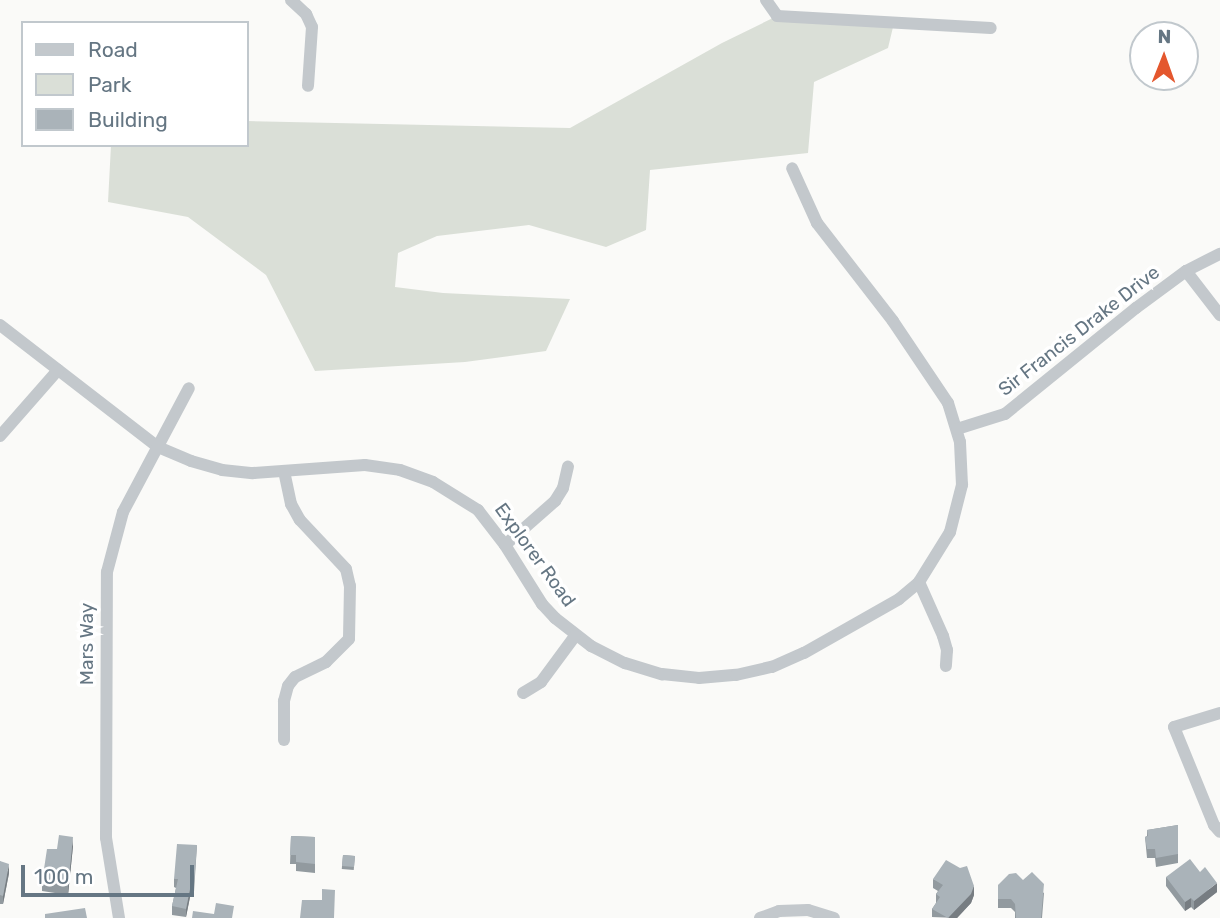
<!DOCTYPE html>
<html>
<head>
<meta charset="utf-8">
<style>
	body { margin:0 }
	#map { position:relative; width:1220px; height:918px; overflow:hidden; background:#fafaf8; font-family:Rubik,sans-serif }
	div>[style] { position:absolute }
	.green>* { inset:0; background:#dadfd7 }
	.minor>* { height:12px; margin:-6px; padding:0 6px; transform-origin:6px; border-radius:6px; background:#c3c8cc }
	.wall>* { inset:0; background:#929a9f; transform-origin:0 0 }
	.shaded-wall>* { inset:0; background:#777d82 }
	.building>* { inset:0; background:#aab3b9; transform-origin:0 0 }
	span { translate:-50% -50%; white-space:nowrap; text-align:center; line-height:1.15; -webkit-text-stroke:7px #fff; paint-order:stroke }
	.street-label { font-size:19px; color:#657683 }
	.legend { position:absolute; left:21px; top:21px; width:228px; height:126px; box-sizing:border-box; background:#fff; border:2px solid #c1c8cd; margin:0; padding:9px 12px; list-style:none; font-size:21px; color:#657683 }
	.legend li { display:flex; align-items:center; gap:14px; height:35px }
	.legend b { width:35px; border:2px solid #c1c8cd }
	.north { position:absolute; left:1129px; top:21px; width:70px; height:70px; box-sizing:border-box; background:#fff; border:2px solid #c1c8cd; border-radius:50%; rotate:1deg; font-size:19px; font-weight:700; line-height:28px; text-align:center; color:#657683 }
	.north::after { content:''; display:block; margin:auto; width:24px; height:32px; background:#e4572e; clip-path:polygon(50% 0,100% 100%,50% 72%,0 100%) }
	.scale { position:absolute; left:21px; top:865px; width:173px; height:32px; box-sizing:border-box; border:4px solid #657683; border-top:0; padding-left:9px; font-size:21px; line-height:24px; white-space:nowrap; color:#657683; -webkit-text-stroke:5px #fff; paint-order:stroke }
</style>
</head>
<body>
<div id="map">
	<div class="green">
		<i style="clip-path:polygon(777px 16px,894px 23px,888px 48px,814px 82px,808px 153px,650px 170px,646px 230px,606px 247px,529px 225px,437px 236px,398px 253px,395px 287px,443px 293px,570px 299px,546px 351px,465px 362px,315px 371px,266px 275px,188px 217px,108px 202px,111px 145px,247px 145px,247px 121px,570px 128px,722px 43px)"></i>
	</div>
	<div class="minor">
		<i style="left:291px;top:0;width:21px;rotate:43deg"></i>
		<i style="left:306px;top:14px;width:14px;rotate:65deg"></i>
		<i style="left:312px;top:27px;width:59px;rotate:93.9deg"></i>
		<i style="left:766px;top:0;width:19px;rotate:55deg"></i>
		<i style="left:777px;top:16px;width:214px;rotate:3.2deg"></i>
		<i style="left:1186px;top:271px;width:56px;rotate:52.3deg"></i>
		<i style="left:0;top:325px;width:200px;rotate:37.7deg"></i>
		<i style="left:158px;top:447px;width:36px;rotate:23deg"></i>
		<i style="left:191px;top:461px;width:32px;rotate:16deg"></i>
		<i style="left:222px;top:470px;width:31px;rotate:6deg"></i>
		<i style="left:253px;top:473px;width:112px;rotate:-4.1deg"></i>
		<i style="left:365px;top:465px;width:35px;rotate:8deg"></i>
		<i style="left:400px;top:470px;width:35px;rotate:20deg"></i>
		<i style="left:433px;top:482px;width:53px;rotate:31.9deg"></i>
		<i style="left:478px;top:510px;width:44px;rotate:52.4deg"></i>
		<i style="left:505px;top:545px;width:70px;rotate:57.9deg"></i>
		<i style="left:542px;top:604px;width:19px;rotate:47deg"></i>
		<i style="left:555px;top:618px;width:46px;rotate:37.9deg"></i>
		<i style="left:591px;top:646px;width:38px;rotate:27deg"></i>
		<i style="left:625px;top:663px;width:39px;rotate:17deg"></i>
		<i style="left:662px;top:674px;width:37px;rotate:6deg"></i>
		<i style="left:699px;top:678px;width:37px;rotate:-5deg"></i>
		<i style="left:736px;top:675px;width:37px;rotate:-13deg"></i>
		<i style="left:772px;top:667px;width:35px;rotate:-24deg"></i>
		<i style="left:804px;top:653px;width:109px;rotate:-29.6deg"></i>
		<i style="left:899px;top:599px;width:26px;rotate:-40deg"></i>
		<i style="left:919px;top:582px;width:59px;rotate:-58.2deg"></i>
		<i style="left:950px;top:532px;width:49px;rotate:-75.7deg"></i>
		<i style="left:962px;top:485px;width:43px;rotate:-92.7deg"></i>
		<i style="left:960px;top:442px;width:41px;rotate:-107.1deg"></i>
		<i style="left:948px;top:403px;width:99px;rotate:-123.9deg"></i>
		<i style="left:893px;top:321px;width:124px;rotate:-127.8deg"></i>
		<i style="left:817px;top:223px;width:60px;rotate:-114.4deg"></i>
		<i style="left:957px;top:429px;width:50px;rotate:-17.4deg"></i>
		<i style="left:1005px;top:414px;width:169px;rotate:-39deg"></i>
		<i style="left:1136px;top:308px;width:62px;rotate:-36.5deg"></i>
		<i style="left:1186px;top:271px;width:38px;rotate:-27deg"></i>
		<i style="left:0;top:436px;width:88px;rotate:-48.7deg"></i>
		<i style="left:284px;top:471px;width:34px;rotate:78deg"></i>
		<i style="left:291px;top:504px;width:18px;rotate:61deg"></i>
		<i style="left:300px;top:520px;width:67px;rotate:46.8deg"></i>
		<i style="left:346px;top:569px;width:17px;rotate:77deg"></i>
		<i style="left:350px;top:586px;width:53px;rotate:91.1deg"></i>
		<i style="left:349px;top:639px;width:33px;rotate:135deg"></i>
		<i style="left:326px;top:662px;width:34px;rotate:154deg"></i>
		<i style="left:295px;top:677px;width:11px;rotate:128deg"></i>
		<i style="left:288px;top:686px;width:16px;rotate:105deg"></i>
		<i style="left:284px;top:701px;width:39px;rotate:90deg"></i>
		<i style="left:505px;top:545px;width:67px;rotate:-41.3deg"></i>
		<i style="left:555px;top:501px;width:15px;rotate:-58deg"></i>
		<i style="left:563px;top:488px;width:22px;rotate:-77deg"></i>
		<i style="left:919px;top:582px;width:59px;rotate:66deg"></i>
		<i style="left:943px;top:636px;width:15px;rotate:74deg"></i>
		<i style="left:947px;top:650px;width:16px;rotate:94deg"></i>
		<i style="left:523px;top:693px;width:21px;rotate:-31deg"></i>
		<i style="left:541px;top:682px;width:57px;rotate:-53.5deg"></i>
		<i style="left:1220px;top:713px;width:48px;rotate:163.1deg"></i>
		<i style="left:1174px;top:727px;width:106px;rotate:67.8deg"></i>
		<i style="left:1214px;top:825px;width:9px;rotate:49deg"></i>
		<i style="left:119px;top:918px;width:81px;rotate:-99.2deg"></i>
		<i style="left:106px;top:838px;width:266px;rotate:-89.8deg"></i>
		<i style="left:107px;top:572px;width:62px;rotate:-75.1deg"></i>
		<i style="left:123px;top:512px;width:140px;rotate:-62deg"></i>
		<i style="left:760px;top:918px;width:20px;rotate:-20deg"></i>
		<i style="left:779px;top:911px;width:29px;rotate:-2deg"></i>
		<i style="left:808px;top:910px;width:27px;rotate:17deg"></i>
	</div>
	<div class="wall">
		<i style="clip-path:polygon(1178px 825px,1178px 863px,1156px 867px,1155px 858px,1147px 858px,1145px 837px,1147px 836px,1147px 830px)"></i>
		<i style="clip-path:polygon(291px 836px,315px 837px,315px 873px,296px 871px,296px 864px,290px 864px)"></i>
		<i style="clip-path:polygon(197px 845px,194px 892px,191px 892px,186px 917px,172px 915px,172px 906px,176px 888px,174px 887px,174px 879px)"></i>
		<i style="clip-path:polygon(73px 846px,68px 895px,42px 891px,42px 882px,57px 849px)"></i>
		<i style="left:343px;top:855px;width:12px;height:14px;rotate:5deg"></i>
		<i style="clip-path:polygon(0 861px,9px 873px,3px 904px,0 904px)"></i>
		<i style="clip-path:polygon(1166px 877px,1217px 892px,1194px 910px,1191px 907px,1185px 911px,1166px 886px)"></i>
		<i style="clip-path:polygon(933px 879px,974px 895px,971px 903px,957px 918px,932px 917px,932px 909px,936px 903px,936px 894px,938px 891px,933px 888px)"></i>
		<i style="clip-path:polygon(1023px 880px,1044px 893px,1042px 918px,1015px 918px,1015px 912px,1011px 908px,998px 908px,998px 885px)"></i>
	</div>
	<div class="shaded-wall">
		<i style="clip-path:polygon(73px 837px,73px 846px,68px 895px,68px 886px)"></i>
		<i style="clip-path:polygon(9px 864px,9px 873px,3px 904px,3px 896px)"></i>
		<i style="clip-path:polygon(1217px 883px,1217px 892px,1194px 910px,1194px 901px)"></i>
		<i style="clip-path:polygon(191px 884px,191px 892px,186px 917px,186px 909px)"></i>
		<i style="clip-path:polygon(974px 886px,974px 895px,971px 903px,957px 918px,948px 918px)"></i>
		<i style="clip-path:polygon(1191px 898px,1191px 907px,1185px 911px,1185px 902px)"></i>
	</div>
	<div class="building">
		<i style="clip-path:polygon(1178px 825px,1178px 854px,1156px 858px,1155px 849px,1147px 849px,1145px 837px,1148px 836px,1147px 830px)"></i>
		<i style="clip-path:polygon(59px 835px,73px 837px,68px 886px,42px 882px,47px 849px,57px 849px)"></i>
		<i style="clip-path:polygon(291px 836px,315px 837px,315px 864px,296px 862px,296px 855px,290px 855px)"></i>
		<i style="clip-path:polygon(177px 844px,197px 845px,194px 884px,191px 884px,186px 909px,172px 906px,178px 879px,174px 879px)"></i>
		<i style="left:343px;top:855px;width:12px;height:11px;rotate:5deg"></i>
		<i style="clip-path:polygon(1190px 859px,1200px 872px,1205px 867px,1217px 883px,1194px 901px,1191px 898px,1185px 902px,1166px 877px)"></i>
		<i style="clip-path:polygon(946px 860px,960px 868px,967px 866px,974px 886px,971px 894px,948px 918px,932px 909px,940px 897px,936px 894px,943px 885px,933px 879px)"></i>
		<i style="clip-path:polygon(0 861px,9px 864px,3px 896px,0 895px)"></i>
		<i style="clip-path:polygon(1032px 872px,1044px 884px,1041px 918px,1016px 918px,1015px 904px,1011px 899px,998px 899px,998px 885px,1009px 874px,1016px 873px,1023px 880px)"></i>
		<i style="clip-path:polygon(322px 889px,335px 890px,334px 918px,300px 918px,302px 900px,322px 900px)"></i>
		<i style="clip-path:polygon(216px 903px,234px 906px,232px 918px,192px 918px,193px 911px,214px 914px)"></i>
		<i style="clip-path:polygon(85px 908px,87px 918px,45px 918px,45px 914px)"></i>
	</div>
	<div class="street-label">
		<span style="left:1079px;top:331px;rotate:-38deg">Sir Francis Drake Drive</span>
		<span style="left:535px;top:555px;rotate:54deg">Explorer Road</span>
		<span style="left:87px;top:644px;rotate:-90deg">Mars Way</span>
	</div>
	<ul class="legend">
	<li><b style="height:9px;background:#c3c8cc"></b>Road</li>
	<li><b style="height:19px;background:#dadfd7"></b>Park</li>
	<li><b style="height:19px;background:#aab3b9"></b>Building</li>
	</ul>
	<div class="north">N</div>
	<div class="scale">100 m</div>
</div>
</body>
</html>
